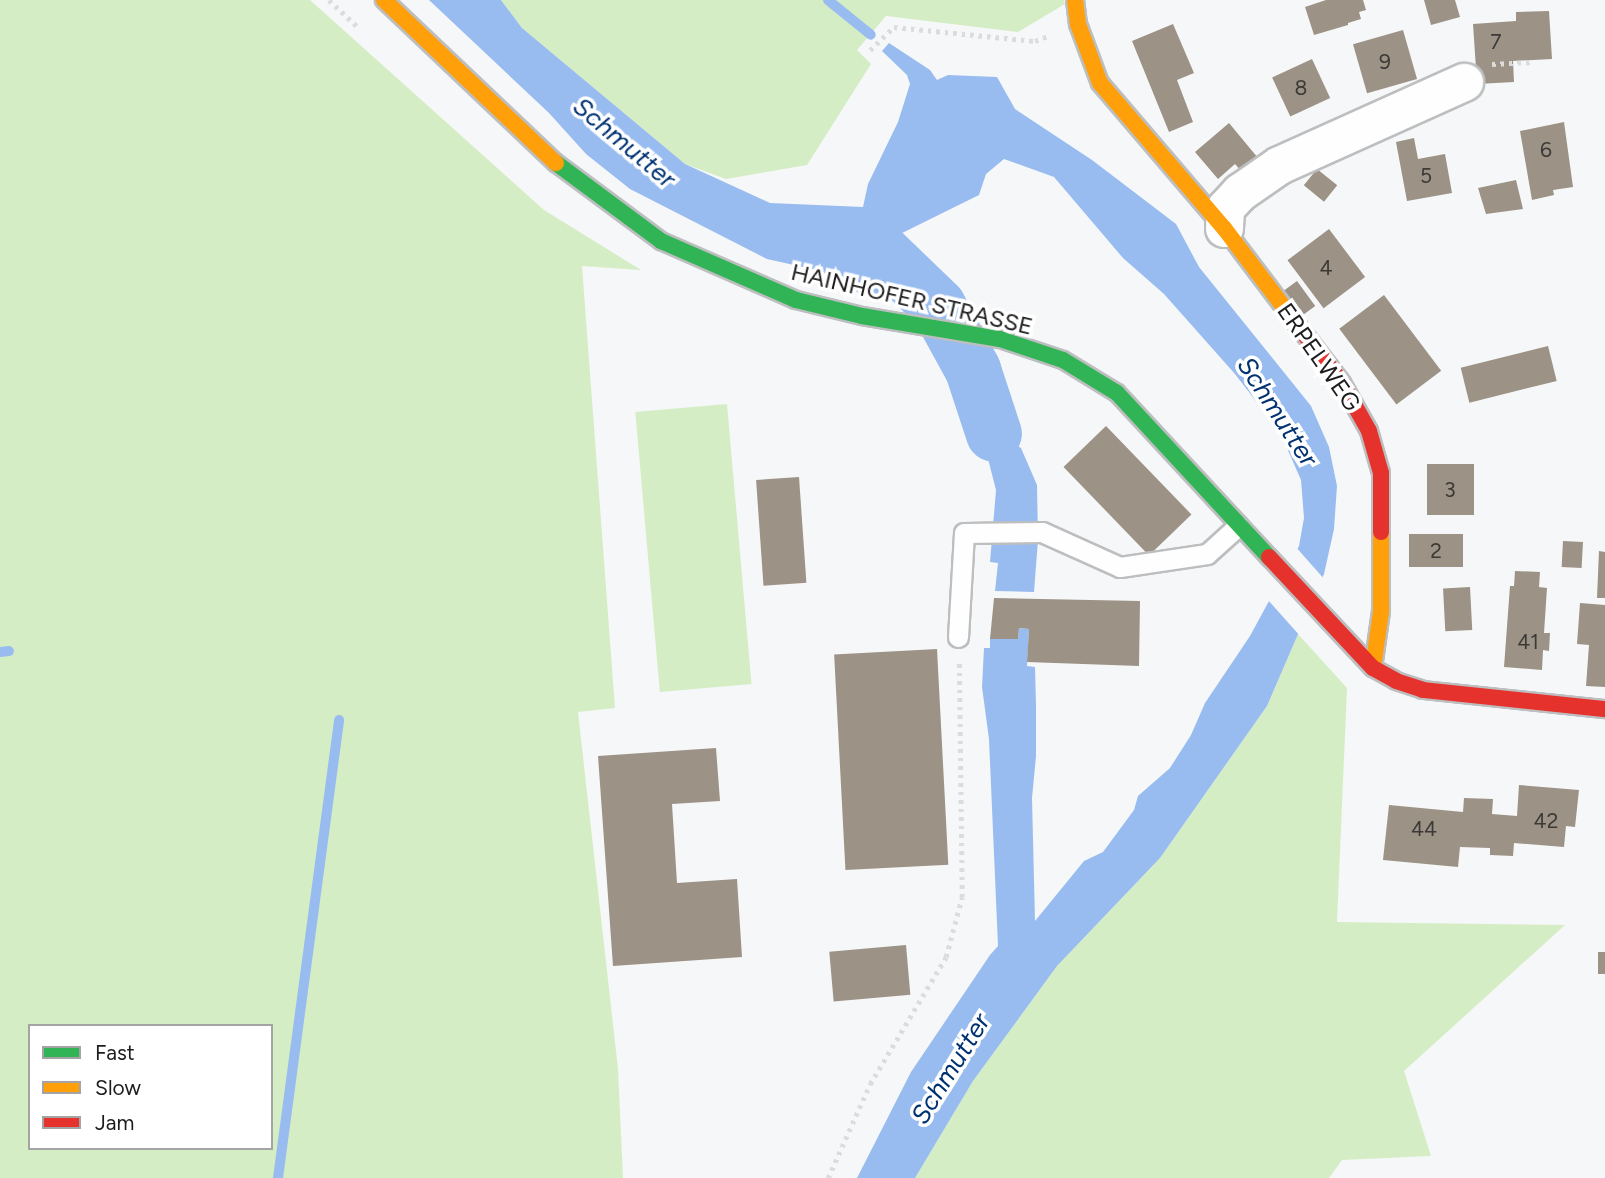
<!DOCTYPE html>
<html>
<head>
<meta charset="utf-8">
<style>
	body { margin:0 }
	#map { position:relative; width:1605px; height:1178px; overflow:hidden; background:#f6f7f8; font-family:Figtree,sans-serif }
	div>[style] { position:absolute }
	.green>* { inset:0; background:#d5edc5; transform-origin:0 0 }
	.water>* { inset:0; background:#98bcf0 }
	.pier>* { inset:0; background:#f6f7f8 }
	.stream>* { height:10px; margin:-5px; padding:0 5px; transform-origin:5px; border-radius:5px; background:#98bcf0 }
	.river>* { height:56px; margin:-28px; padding:0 28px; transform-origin:28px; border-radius:28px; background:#98bcf0 }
	.building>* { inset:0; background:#9c9286; transform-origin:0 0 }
	.path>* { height:4.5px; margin-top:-2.25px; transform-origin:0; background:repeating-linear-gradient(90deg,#dcdcdd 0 3.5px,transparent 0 8.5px) }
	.roads { filter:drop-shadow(2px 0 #bdbebf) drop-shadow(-2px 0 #bdbebf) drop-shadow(0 2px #bdbebf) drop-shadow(0 -2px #bdbebf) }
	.lane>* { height:19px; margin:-9.5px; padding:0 9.5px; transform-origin:9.5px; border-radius:9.5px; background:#fefefe }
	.street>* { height:37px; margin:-18.5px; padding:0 18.5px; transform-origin:18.5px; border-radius:18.5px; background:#fefefe }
	.fast>* { height:16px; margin:-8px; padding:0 8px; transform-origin:8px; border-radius:8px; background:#30b455 }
	.slow>* { height:16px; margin:-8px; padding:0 8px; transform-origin:8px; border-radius:8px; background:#ff9f0a }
	.jam>* { height:16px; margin:-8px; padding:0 8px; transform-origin:8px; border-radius:8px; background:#e5322d }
	span { translate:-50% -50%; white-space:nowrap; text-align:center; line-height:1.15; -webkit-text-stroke:7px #fff; paint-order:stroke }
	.number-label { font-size:21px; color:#3c3a37 }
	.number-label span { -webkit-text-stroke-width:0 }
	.street-label { font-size:24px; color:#1c1c1d }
	.water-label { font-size:26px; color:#003272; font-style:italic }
	.legend { position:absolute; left:28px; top:1024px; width:245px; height:126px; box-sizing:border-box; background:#fff; border:2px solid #a4a4a5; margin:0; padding:9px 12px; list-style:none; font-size:21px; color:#1c1c1d }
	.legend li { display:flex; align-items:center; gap:14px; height:35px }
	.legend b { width:35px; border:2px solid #a4a4a5 }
</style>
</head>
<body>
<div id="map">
	<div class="green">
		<i style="clip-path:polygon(evenodd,0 0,310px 0,544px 210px,641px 270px,582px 266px,615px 708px,578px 712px,618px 1069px,623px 1178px,0 1178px,0 0,30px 1026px,271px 1026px,271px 1148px,30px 1148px,30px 1026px)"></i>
		<i style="clip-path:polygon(501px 0,1064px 0,1065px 4px,1018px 32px,886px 16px,857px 50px,871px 64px,807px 165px,726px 179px,685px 164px,523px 29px)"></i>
		<i style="left:727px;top:404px;width:281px;height:92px;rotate:85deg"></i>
		<i style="clip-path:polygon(1298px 634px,1347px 688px,1337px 922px,1565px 925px,1404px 1071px,1431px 1156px,1342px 1160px,1329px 1178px,915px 1178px,973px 1081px,1057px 966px,1160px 858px,1267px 706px)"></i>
	</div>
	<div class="water">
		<i style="clip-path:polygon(429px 0,501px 0,522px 28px,685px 164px,770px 203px,863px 207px,868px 184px,898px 122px,910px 84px,907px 75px,882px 51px,889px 43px,930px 70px,937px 80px,948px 75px,997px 77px,1015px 109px,1092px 160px,1176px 224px,1199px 267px,1311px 406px,1329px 447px,1337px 486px,1334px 529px,1324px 574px,1267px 706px,1160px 858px,1057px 966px,973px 1081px,915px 1178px,857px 1178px,911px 1072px,990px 955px,998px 946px,989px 739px,982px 687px,984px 648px,990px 648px,990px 639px,1018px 639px,1019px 628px,1029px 629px,1027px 666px,1035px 667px,1036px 706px,1036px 756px,1032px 798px,1035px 921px,1084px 861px,1103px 852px,1134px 810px,1138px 796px,1170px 768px,1191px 735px,1205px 703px,1250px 636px,1299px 546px,1304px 518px,1301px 480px,1280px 432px,1235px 374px,1164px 294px,1123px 258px,1054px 177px,1004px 159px,986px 174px,979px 195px,896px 236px,961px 310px,859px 293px,821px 271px,767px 259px,630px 189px,586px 154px,549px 113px)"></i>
		<i style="clip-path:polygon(963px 361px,993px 365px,1015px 444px,1021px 448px,1037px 485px,1038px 540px,1034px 592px,995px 591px,998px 563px,990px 562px,996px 490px)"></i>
	</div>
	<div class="pier">
		<i style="clip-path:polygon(1295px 546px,1325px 580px,1301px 637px,1267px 599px)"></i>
	</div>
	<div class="stream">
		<i style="left:828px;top:0;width:55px;rotate:39.1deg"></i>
		<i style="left:0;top:652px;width:9px;rotate:-6deg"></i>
		<i style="left:278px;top:1178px;width:462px;rotate:-82.4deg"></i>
	</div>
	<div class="river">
		<i style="left:883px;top:253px;width:76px;rotate:43.9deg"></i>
		<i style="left:938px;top:306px;width:73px;rotate:61.3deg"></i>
		<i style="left:973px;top:370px;width:67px;rotate:71.8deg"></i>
	</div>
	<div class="building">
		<i style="clip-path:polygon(1326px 0,1363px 0,1366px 10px,1359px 12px,1361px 19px,1348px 23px,1348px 25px,1314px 35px,1305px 7px)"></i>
		<i style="clip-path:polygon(1424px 0,1455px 0,1460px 17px,1431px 25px)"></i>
		<i style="clip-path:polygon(1549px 11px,1552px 59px,1513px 61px,1514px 82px,1477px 84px,1473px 24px,1516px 21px,1516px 12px)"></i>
		<i style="clip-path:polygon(1173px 24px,1194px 73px,1177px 80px,1193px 122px,1169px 132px,1132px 41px)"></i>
		<i style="left:1403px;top:30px;width:51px;height:52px;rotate:74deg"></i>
		<i style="left:1312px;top:59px;width:43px;height:44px;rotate:65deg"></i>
		<i style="clip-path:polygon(1564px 122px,1573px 187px,1553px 190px,1554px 195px,1532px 200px,1520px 131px)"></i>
		<i style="clip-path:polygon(1229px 123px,1258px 158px,1242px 172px,1235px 164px,1218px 179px,1195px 152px)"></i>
		<i style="clip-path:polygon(1414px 138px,1418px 159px,1445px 154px,1452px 193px,1407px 201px,1396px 142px)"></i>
		<i style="left:1317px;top:169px;width:26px;height:21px;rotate:39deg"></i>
		<i style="clip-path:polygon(1516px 180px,1523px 209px,1486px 214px,1478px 188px)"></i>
		<i style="left:1329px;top:229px;width:60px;height:52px;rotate:53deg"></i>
		<i style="left:1297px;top:281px;width:31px;height:16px;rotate:54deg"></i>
		<i style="left:1384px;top:295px;width:95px;height:56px;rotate:53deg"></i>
		<i style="left:1548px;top:346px;width:36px;height:90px;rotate:76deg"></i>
		<i style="left:1106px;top:426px;width:123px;height:59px;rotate:46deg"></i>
		<i style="left:1427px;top:464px;width:47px;height:51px"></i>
		<i style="left:799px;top:477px;width:106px;height:43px;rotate:86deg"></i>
		<i style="left:1409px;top:534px;width:54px;height:33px"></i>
		<i style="left:1563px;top:541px;width:20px;height:26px;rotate:3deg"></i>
		<i style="clip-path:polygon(1599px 551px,1605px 552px,1605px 598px,1597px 598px)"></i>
		<i style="clip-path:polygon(1515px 571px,1540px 572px,1539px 587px,1547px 588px,1544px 633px,1550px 633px,1549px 651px,1543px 650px,1542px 670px,1504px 667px,1510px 586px,1514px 586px)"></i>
		<i style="left:1470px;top:587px;width:43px;height:27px;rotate:87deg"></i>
		<i style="clip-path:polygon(994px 598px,1140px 601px,1139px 666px,1027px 662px,1029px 629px,1019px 628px,1018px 639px,990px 639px)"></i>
		<i style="clip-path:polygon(1580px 603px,1605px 605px,1605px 687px,1586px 686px,1589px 645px,1577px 644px)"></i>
		<i style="left:937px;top:649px;width:216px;height:103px;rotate:87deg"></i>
		<i style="clip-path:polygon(716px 748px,720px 801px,672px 804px,677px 883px,737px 879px,742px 957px,613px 966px,598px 756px)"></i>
		<i style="clip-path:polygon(1519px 785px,1579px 790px,1575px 827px,1566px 826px,1564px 847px,1514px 843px,1513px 856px,1490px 855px,1490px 848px,1460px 847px,1458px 867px,1383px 860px,1389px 805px,1463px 812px,1464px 798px,1493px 799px,1492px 814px,1517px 816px)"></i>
		<i style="left:906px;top:945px;width:50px;height:77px;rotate:85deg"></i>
		<i style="left:1598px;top:952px;width:7px;height:22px"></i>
	</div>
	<div class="path">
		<i style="left:329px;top:0;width:41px;rotate:43deg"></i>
		<i style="left:870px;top:50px;width:33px;rotate:-44deg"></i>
		<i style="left:894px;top:27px;width:142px;rotate:5.7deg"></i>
		<i style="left:1035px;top:41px;width:14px;rotate:-21deg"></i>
		<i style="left:1492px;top:64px;width:41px;rotate:-2.8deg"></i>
		<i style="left:828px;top:1178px;width:103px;rotate:-65.9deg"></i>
		<i style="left:870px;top:1084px;width:148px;rotate:-59.1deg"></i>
		<i style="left:946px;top:957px;width:62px;rotate:-75.1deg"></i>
		<i style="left:962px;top:897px;width:235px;rotate:-90.7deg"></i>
	</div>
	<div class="roads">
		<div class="lane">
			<i style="left:958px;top:637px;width:104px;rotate:-86.7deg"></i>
			<i style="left:964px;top:533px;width:78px;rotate:-0.7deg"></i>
			<i style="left:1042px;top:532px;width:85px;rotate:24.2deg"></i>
			<i style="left:1120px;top:567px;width:88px;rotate:-8.5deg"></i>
			<i style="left:1207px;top:554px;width:42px;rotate:-42.1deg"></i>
		</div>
		<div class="street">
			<i style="left:1224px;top:228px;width:20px;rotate:-87deg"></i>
			<i style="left:1225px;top:208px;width:22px;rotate:-47deg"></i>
			<i style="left:1240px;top:192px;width:47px;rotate:-34.7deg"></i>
			<i style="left:1279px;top:165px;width:203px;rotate:-24.2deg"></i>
		</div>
		<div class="fast">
			<i style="left:556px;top:163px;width:131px;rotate:36.6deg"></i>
			<i style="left:661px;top:241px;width:147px;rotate:23.6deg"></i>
			<i style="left:796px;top:300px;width:68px;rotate:13.6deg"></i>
			<i style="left:862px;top:316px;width:140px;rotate:9.5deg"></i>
			<i style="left:1000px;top:339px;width:66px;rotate:18.4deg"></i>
			<i style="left:1063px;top:360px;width:63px;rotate:31.4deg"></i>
			<i style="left:1117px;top:393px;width:224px;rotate:47.2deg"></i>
		</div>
		<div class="slow">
			<i style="left:384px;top:0;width:237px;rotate:43.5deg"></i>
			<i style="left:1075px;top:0;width:24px;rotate:83deg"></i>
			<i style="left:1078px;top:24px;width:63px;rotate:69.6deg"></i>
			<i style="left:1100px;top:83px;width:191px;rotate:49.5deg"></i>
			<i style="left:1224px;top:228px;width:113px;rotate:52.9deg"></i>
			<i style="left:1373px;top:668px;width:58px;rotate:-82deg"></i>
			<i style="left:1381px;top:611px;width:79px;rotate:-90deg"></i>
		</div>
		<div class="jam">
			<i style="left:1292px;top:318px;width:82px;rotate:52.4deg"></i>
			<i style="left:1342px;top:383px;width:55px;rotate:60.6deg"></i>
			<i style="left:1369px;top:431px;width:44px;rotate:74.1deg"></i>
			<i style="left:1381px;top:473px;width:59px;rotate:90deg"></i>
			<i style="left:1269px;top:557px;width:152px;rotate:46.9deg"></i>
			<i style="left:1373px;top:668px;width:26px;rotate:29deg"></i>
			<i style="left:1396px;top:681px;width:28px;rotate:18deg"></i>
			<i style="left:1423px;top:690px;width:183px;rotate:6deg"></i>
		</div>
	</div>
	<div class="number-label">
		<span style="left:1496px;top:42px">7</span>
		<span style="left:1385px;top:62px">9</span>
		<span style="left:1301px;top:88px">8</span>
		<span style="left:1546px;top:150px">6</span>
		<span style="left:1426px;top:176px">5</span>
		<span style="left:1326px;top:268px">4</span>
		<span style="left:1450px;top:490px">3</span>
		<span style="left:1436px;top:551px">2</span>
		<span style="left:1528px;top:642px">41</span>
		<span style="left:1546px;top:821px">42</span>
		<span style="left:1424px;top:829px">44</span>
	</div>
	<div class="street-label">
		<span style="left:912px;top:299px;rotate:13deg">HAINHOFER STRASSE</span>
		<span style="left:1319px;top:357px;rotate:55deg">ERPELWEG</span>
	</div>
	<div class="water-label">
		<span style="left:624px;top:143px;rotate:40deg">Schmutter</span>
		<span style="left:1277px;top:412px;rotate:57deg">Schmutter</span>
		<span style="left:951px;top:1069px;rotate:-58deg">Schmutter</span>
	</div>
	<ul class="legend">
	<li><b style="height:9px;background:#30b455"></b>Fast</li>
	<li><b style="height:9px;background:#ff9f0a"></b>Slow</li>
	<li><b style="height:9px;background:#e5322d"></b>Jam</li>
	</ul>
</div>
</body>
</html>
